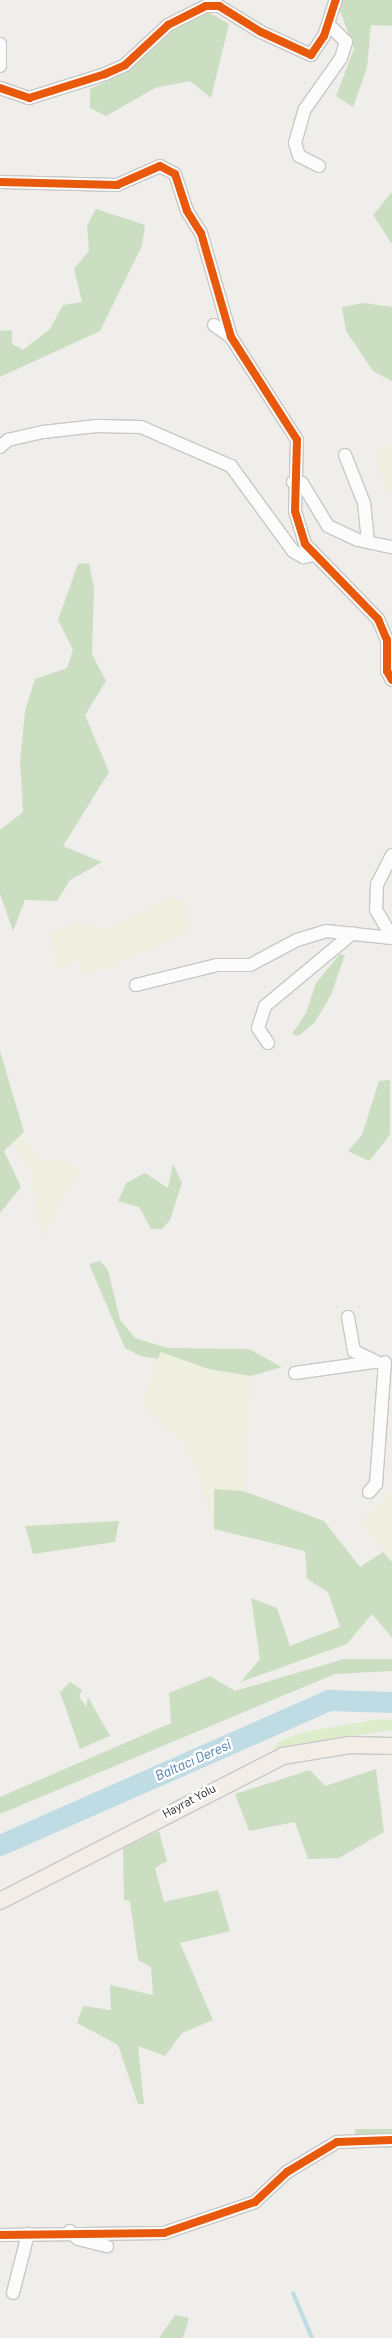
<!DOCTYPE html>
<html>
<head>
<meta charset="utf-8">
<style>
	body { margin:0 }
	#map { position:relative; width:392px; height:2338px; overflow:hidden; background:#f0eeeb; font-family:Barlow,sans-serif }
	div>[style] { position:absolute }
	.farmland>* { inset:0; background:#efefdf }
	.grass>* { inset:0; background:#ddeccb }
	.forest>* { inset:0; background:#cbdec1 }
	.stream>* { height:4px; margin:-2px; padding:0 2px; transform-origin:2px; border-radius:2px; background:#bfdbe3 }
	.river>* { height:21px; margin:-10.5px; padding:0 10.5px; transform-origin:10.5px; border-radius:10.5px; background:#bfdbe3 }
	.roads { filter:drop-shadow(1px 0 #c9c8c7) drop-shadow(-1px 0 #c9c8c7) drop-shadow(0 1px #c9c8c7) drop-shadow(0 -1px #c9c8c7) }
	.minor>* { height:12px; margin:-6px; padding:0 6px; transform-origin:6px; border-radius:6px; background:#fdfcfc }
	.major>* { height:16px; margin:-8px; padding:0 8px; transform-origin:8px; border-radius:8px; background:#f3ede7 }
	.cycleway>* { height:8px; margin:-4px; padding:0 4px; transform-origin:4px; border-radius:4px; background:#e8590c }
	span { translate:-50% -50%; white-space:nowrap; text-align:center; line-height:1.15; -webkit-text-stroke:5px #fff; paint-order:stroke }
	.street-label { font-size:12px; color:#222 }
	.water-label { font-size:14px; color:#4a7aab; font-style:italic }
</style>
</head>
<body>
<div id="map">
	<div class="farmland">
		<i style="clip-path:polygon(392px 445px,392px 492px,386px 490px,375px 453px)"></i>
		<i style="clip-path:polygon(169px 897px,184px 900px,190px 922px,186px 933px,83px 977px,78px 959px,57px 971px,51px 934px,74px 923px,109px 928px)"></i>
		<i style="clip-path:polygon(20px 1136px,39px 1160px,60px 1158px,80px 1170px,41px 1239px,31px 1171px,12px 1144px)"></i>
		<i style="clip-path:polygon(161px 1352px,208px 1369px,251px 1376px,243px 1491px,214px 1489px,214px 1529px,197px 1466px,185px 1444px,142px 1406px)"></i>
		<i style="clip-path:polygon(392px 1493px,392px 1562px,361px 1521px)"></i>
	</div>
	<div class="grass">
		<i style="clip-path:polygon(380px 1719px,392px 1720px,392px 1730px,273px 1749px,280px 1741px,304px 1732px)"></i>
	</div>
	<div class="forest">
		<i style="clip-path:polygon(343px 0,392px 0,392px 26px,371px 25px,367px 68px,353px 107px,336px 96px,354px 49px,339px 8px)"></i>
		<i style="clip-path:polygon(207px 11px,229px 24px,211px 98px,190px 81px,155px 88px,106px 116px,90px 108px,90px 89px,126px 72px,180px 24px)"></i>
		<i style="clip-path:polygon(392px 192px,392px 244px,373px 215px)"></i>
		<i style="clip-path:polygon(96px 209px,145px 225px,142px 246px,100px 331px,0 377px,0 331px,12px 330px,12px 344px,23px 350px,50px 329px,63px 305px,82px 302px,74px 269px,89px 251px,87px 226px)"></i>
		<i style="clip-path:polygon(364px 303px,392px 307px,392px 381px,373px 371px,346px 331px,342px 307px)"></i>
		<i style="clip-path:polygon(89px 563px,94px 588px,92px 654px,106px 681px,85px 715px,109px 772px,63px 846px,102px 862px,70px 880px,57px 901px,25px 900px,13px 931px,0 894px,0 830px,23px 812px,20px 761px,25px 711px,35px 679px,67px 668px,73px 650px,58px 620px,78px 564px)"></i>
		<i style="clip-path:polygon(340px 954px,345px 955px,331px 995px,315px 1022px,299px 1036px,292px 1034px,306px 1013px,316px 983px)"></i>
		<i style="clip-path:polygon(0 1051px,24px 1132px,4px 1151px,21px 1187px,0 1213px)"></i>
		<i style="clip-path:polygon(390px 1080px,390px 1135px,369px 1161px,348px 1151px,362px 1135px,379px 1081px)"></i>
		<i style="clip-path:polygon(173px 1164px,182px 1183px,170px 1220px,162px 1229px,151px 1229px,139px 1207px,118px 1201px,126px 1183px,145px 1173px,168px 1188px)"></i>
		<i style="clip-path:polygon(100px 1261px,108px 1270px,120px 1320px,135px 1338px,167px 1348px,249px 1349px,282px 1367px,251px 1376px,208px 1369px,161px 1352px,158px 1359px,140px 1356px,125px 1348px,89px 1264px)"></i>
		<i style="clip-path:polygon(214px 1489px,243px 1491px,324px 1521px,360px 1567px,383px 1552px,392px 1562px,392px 1638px,372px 1614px,347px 1644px,241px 1682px,260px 1659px,251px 1598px,277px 1608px,290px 1646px,340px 1627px,328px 1592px,307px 1579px,305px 1551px,214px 1529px)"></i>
		<i style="clip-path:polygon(119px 1521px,115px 1542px,33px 1554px,25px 1526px)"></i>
		<i style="clip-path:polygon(344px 1659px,392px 1659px,392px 1671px,335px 1674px,0 1814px,0 1797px,171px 1723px,169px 1693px,210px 1676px,235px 1691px)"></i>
		<i style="clip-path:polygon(70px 1682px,82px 1690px,79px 1696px,86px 1707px,88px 1697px,110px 1736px,80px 1749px,60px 1692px)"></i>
		<i style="clip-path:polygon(376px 1769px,384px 1832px,339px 1858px,308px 1859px,295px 1822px,249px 1831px,235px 1794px,310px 1770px,325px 1786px)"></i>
		<i style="clip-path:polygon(159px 1831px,167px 1861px,155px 1868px,164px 1902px,218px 1890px,230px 1931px,180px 1943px,213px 2020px,182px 2033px,165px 2056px,138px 2046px,144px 2104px,138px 2104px,118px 2045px,77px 2023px,83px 2006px,111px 2010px,110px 1985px,153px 1995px,151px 1967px,138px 1960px,130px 1901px,124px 1900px,123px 1848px)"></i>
		<i style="clip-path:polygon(355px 2129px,392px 2129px,392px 2148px,356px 2145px)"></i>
		<i style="clip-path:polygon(175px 2315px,189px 2318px,183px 2338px,159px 2338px)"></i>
	</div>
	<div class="stream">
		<i style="left:293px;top:2293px;width:49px;rotate:67.1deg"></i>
	</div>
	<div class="river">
		<i style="left:0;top:1845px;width:360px;rotate:-23.8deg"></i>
		<i style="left:329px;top:1700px;width:63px;rotate:1.8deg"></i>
	</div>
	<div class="roads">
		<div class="minor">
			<i style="left:0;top:44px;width:22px;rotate:90deg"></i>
			<i style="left:0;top:88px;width:31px;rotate:19deg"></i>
			<i style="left:29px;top:98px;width:80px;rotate:-17.5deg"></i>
			<i style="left:105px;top:74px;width:22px;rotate:-24deg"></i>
			<i style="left:125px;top:65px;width:59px;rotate:-42.9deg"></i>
			<i style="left:168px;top:25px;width:42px;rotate:-26.6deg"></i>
			<i style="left:206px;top:6px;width:13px"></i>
			<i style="left:219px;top:6px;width:49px;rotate:31.8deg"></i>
			<i style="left:261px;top:32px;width:55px;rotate:24.7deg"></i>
			<i style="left:311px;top:55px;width:23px;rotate:-56deg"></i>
			<i style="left:324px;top:36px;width:38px;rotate:-72deg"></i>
			<i style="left:319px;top:166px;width:22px;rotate:-153deg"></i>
			<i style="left:299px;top:156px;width:14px;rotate:-107deg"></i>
			<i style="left:295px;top:143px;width:35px;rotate:-74deg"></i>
			<i style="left:305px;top:109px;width:62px;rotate:-54.8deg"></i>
			<i style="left:341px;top:58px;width:17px;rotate:-73deg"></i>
			<i style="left:346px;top:42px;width:25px;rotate:-135deg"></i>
			<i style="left:0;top:182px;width:117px;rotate:1.5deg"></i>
			<i style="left:117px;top:185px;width:47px;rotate:-23.8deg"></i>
			<i style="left:160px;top:166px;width:17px;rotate:28deg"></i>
			<i style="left:175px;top:174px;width:39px;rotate:72deg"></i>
			<i style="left:187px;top:211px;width:26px;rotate:58deg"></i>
			<i style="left:201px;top:233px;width:108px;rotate:73.9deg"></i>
			<i style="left:231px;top:337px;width:122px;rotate:57.3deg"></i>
			<i style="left:297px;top:440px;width:71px;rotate:91.6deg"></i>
			<i style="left:295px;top:511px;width:34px;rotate:73deg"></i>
			<i style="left:305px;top:544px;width:105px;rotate:45.8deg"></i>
			<i style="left:378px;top:619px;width:23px;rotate:67deg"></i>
			<i style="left:387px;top:640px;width:31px;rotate:90deg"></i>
			<i style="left:387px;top:671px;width:10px;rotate:61deg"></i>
			<i style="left:214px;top:325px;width:21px;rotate:35deg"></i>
			<i style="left:0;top:447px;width:11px;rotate:-41deg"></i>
			<i style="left:8px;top:440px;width:36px;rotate:-13deg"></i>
			<i style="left:43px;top:432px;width:54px;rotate:-6.3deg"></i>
			<i style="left:97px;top:426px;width:44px;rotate:1.3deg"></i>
			<i style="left:141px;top:427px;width:98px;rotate:23.4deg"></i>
			<i style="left:231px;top:466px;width:105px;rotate:53.9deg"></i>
			<i style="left:293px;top:551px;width:12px;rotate:31deg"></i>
			<i style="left:303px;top:557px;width:10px;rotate:-11deg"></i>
			<i style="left:345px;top:455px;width:52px;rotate:68.4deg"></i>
			<i style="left:364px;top:503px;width:37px;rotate:84deg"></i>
			<i style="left:293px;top:482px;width:9px;rotate:6deg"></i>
			<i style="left:302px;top:483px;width:50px;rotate:58.8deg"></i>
			<i style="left:328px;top:526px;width:33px;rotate:25deg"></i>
			<i style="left:358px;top:540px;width:35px;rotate:12deg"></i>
			<i style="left:392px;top:855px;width:33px;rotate:117deg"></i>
			<i style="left:377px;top:884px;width:26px;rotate:92deg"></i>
			<i style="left:376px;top:910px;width:31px;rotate:59deg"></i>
			<i style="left:136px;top:985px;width:83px;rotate:-13.9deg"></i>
			<i style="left:217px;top:965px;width:33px"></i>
			<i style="left:250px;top:965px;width:53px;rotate:-28deg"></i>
			<i style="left:297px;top:940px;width:30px;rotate:-17deg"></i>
			<i style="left:326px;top:931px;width:66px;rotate:6.1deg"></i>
			<i style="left:268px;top:1043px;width:18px;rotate:-124deg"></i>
			<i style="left:258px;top:1028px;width:23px;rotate:-72deg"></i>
			<i style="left:265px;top:1006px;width:114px;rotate:-39.7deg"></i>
			<i style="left:348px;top:1317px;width:35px;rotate:80deg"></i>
			<i style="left:354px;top:1351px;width:25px;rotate:26deg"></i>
			<i style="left:295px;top:1373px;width:79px;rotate:-8deg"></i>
			<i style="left:369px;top:1492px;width:11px;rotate:-49deg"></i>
			<i style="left:376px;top:1484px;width:122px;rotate:-85.8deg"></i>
			<i style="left:70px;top:2231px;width:11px;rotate:45deg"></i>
			<i style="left:78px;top:2239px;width:30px;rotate:14deg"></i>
			<i style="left:0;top:2235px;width:164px;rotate:-0.7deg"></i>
			<i style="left:164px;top:2233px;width:96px;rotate:-18.8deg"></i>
			<i style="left:255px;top:2202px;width:44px;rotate:-43.2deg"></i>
			<i style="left:287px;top:2172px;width:58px;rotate:-31deg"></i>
			<i style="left:337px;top:2142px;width:55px;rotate:-2.1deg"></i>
			<i style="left:13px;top:2293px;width:61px;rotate:-75.7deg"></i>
		</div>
		<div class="major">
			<i style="left:0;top:1901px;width:318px;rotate:-27.1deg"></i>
			<i style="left:283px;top:1756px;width:68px;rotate:-9.3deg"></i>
			<i style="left:350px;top:1745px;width:42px;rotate:1.4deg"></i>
		</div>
	</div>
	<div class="cycleway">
		<i style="left:0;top:88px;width:31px;rotate:19deg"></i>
		<i style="left:29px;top:98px;width:80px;rotate:-17.5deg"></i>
		<i style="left:105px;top:74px;width:22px;rotate:-24deg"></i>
		<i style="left:125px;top:65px;width:59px;rotate:-42.9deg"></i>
		<i style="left:168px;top:25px;width:42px;rotate:-26.6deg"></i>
		<i style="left:206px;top:6px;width:13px"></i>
		<i style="left:219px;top:6px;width:49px;rotate:31.8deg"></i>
		<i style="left:261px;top:32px;width:55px;rotate:24.7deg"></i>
		<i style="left:311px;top:55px;width:23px;rotate:-56deg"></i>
		<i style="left:324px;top:36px;width:38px;rotate:-72deg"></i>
		<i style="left:0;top:182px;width:117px;rotate:1.5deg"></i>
		<i style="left:117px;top:185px;width:47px;rotate:-23.8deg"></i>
		<i style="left:160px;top:166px;width:17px;rotate:28deg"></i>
		<i style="left:175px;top:174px;width:39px;rotate:72deg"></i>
		<i style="left:187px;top:211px;width:26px;rotate:58deg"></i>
		<i style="left:201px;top:233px;width:108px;rotate:73.9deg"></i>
		<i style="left:231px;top:337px;width:122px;rotate:57.3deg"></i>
		<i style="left:297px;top:440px;width:71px;rotate:91.6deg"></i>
		<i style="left:295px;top:511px;width:34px;rotate:73deg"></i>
		<i style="left:305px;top:544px;width:105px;rotate:45.8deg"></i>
		<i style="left:378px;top:619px;width:23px;rotate:67deg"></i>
		<i style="left:387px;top:640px;width:31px;rotate:90deg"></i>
		<i style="left:387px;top:671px;width:10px;rotate:61deg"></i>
		<i style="left:0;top:2235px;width:164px;rotate:-0.7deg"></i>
		<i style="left:164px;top:2233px;width:96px;rotate:-18.8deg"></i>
		<i style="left:255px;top:2202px;width:44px;rotate:-43.2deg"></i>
		<i style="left:287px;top:2172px;width:58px;rotate:-31deg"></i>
		<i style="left:337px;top:2142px;width:55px;rotate:-2.1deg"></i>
	</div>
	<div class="street-label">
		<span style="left:189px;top:1801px;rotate:-28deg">Hayrat Yolu</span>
	</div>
	<div class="water-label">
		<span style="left:193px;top:1760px;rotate:-24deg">Baltacı Deresi</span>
	</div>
</div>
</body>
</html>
